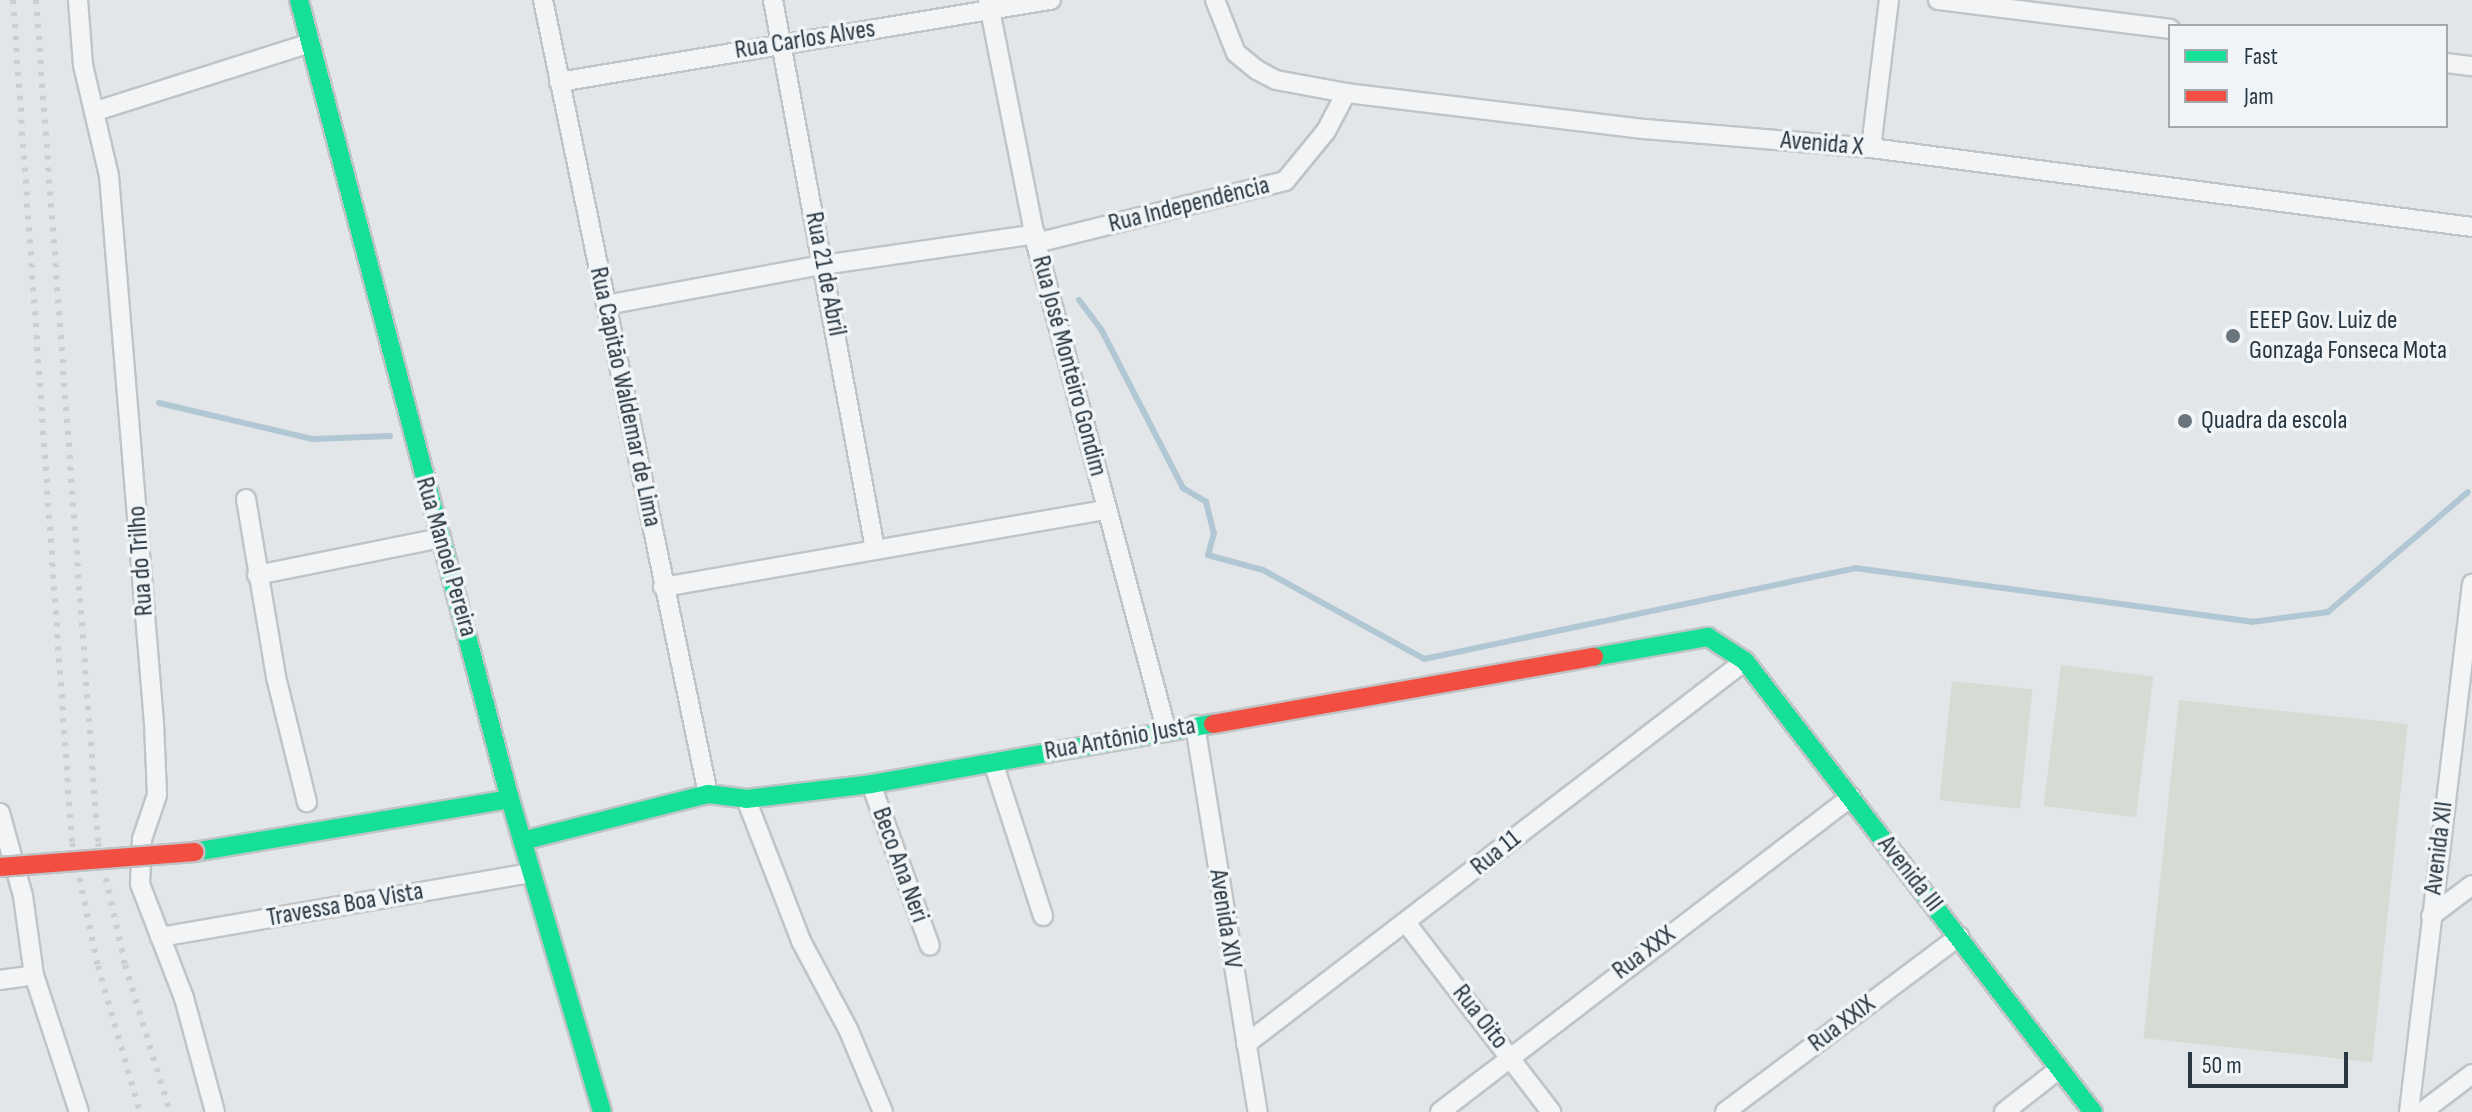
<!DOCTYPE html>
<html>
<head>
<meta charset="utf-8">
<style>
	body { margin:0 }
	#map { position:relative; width:2472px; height:1112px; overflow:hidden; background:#e3e6e8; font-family:"Sofia Sans Condensed",sans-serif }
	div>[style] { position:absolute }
	.green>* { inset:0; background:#d5dcd3; transform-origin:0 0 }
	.stream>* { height:6px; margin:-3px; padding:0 3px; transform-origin:3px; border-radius:3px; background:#b1c7d3 }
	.roads { filter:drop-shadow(2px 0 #c1c4c6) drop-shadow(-2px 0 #c1c4c6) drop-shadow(0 2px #c1c4c6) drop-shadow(0 -2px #c1c4c6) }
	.street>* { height:18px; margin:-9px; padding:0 9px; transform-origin:9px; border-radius:9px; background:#f2f4f5 }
	.fast>* { height:18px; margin:-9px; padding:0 9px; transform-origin:9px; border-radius:9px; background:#16e098 }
	.jam>* { height:18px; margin:-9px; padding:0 9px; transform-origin:9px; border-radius:9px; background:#f24e42 }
	.rail>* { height:6px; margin-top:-3px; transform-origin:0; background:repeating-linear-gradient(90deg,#ccced0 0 4px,transparent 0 12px) }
	.bridges { filter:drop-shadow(2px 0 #bfc3c6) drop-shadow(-2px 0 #bfc3c6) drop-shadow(0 2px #bfc3c6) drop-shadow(0 -2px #bfc3c6) }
	.jam-bridge>* { height:18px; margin:-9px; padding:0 9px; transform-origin:9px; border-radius:9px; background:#f24e42 }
	.dots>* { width:22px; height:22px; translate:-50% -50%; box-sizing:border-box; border:4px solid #f1f5f7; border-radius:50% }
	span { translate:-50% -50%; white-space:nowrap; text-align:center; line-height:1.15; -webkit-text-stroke:7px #f1f5f7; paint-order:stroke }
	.street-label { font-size:26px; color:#293742 }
	.poi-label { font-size:26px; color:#293742 }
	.left { translate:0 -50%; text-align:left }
	.legend { position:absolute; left:2168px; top:24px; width:280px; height:104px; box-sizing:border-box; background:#f1f5f7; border:2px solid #a1a9af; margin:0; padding:10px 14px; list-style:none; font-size:24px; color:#293742 }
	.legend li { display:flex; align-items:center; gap:16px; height:40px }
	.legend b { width:40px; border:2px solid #a1a9af }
	.scale { position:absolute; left:2188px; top:1052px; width:160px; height:36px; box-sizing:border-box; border:4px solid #293742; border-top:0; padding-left:10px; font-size:24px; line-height:28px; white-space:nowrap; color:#293742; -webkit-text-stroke:6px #f1f5f7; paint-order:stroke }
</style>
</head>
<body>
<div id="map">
	<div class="green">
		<i style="left:2061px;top:665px;width:93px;height:142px;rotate:7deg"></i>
		<i style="left:1952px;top:681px;width:81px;height:120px;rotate:6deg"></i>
		<i style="left:2179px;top:700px;width:230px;height:340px;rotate:6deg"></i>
	</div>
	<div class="stream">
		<i style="left:1079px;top:300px;width:36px;rotate:53deg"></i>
		<i style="left:1101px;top:329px;width:179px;rotate:62.7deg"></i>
		<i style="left:1183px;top:488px;width:27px;rotate:31deg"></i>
		<i style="left:1206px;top:502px;width:32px;rotate:76deg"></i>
		<i style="left:1214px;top:533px;width:23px;rotate:105deg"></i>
		<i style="left:1208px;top:555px;width:57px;rotate:15.3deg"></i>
		<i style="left:1263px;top:570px;width:184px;rotate:28.9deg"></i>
		<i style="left:1424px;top:659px;width:441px;rotate:-11.9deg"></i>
		<i style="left:1855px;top:568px;width:401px;rotate:7.7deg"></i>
		<i style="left:2252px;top:622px;width:77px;rotate:-7.5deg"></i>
		<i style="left:2328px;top:612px;width:184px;rotate:-40.6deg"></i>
		<i style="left:159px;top:403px;width:158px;rotate:13.2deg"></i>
		<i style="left:313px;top:439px;width:77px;rotate:-2.2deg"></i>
	</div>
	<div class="roads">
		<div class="street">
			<i style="left:78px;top:0;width:65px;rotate:85.6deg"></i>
			<i style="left:83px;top:65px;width:114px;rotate:76.8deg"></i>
			<i style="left:109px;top:176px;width:549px;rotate:85.3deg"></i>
			<i style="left:154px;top:723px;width:72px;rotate:87.6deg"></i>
			<i style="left:157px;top:795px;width:46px;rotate:108.8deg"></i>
			<i style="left:142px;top:839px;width:45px;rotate:92.5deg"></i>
			<i style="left:140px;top:884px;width:122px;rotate:68.9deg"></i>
			<i style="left:184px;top:998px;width:118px;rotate:74.8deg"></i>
			<i style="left:543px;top:0;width:811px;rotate:78.26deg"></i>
			<i style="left:773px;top:0;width:558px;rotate:79.47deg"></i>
			<i style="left:988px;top:0;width:248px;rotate:78.8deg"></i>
			<i style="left:1036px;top:243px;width:503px;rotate:75.02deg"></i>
			<i style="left:1215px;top:0;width:57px;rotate:68.4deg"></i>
			<i style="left:1236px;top:53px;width:27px;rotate:39deg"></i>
			<i style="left:1257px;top:70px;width:21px;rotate:28deg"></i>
			<i style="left:1276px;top:80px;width:71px;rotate:10.5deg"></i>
			<i style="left:1346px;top:93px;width:301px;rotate:6.9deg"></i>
			<i style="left:1645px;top:129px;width:227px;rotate:4.8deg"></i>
			<i style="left:1871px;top:148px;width:606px;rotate:7.49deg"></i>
			<i style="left:1938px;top:0;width:234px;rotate:7.1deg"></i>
			<i style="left:2446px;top:63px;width:26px;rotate:7deg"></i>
			<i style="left:559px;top:82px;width:499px;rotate:-9.5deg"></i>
			<i style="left:96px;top:111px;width:225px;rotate:-17.6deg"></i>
			<i style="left:1871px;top:148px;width:149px;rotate:-83.1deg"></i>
			<i style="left:1036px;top:243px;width:257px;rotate:-14deg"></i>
			<i style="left:1285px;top:181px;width:65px;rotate:-50.6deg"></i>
			<i style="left:1326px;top:131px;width:43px;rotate:-62.2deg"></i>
			<i style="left:606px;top:305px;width:220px;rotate:-10.5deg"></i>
			<i style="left:822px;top:265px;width:216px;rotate:-8.2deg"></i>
			<i style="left:246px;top:499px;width:181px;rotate:80.4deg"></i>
			<i style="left:276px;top:677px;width:129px;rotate:76.1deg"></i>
			<i style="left:257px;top:575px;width:188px;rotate:-11.4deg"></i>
			<i style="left:663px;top:587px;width:450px;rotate:-9.9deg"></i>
			<i style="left:1195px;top:725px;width:392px;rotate:80.8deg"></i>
			<i style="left:993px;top:762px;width:162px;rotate:72deg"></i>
			<i style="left:871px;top:784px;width:172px;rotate:70deg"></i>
			<i style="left:746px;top:799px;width:152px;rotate:68.8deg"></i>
			<i style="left:801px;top:941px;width:100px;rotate:61.9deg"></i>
			<i style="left:848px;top:1029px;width:90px;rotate:67.1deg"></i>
			<i style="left:0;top:813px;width:86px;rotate:74.5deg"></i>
			<i style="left:23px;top:896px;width:80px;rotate:82.1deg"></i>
			<i style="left:34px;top:975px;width:144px;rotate:71.8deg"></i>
			<i style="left:2431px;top:916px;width:51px;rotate:-37.1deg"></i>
			<i style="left:1407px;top:924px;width:237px;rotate:52.5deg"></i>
			<i style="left:160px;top:937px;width:375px;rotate:-9.8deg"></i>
			<i style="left:0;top:980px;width:34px;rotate:-8deg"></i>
			<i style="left:1246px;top:1044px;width:629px;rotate:-37.51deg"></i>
			<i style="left:1440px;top:1112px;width:518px;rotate:-37.47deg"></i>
			<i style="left:1725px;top:1112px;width:293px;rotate:-36.9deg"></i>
			<i style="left:2004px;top:1112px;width:70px;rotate:-38deg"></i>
			<i style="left:2409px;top:1112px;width:532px;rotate:-83.2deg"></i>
			<i style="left:2422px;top:1112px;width:63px;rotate:-37.2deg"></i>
		</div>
		<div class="fast">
			<i style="left:299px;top:0;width:826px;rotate:75.21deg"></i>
			<i style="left:1594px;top:657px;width:116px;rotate:-10deg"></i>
			<i style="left:1708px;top:637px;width:44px;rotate:33deg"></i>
			<i style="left:1745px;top:661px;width:570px;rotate:52.35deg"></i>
			<i style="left:522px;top:841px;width:192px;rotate:-14.2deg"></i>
			<i style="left:708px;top:794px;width:38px;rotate:7deg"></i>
			<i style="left:746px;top:799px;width:126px;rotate:-6.8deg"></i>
			<i style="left:871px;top:784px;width:347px;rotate:-10deg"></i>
			<i style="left:194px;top:852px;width:320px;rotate:-9.5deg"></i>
			<i style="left:510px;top:799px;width:326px;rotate:73.6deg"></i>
		</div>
		<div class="jam">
			<i style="left:1213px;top:724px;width:387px;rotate:-10deg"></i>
		</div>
	</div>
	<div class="rail">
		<i style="left:13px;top:0;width:845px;rotate:86deg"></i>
		<i style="left:72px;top:843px;width:126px;rotate:78.1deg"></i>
		<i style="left:98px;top:966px;width:152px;rotate:74deg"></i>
		<i style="left:36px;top:0;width:845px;rotate:85.79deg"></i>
		<i style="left:98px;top:843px;width:125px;rotate:77.5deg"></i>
		<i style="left:125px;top:965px;width:154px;rotate:73deg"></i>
	</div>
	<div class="bridges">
		<div class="jam-bridge">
			<i style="left:0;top:867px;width:195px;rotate:-4.4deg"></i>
		</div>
	</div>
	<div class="dots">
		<i style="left:2233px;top:336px;background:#6a747c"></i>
		<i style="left:2185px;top:421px;background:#6a747c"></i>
	</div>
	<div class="street-label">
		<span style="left:805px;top:40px;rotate:-9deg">Rua Carlos Alves</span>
		<span style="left:1822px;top:144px;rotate:5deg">Avenida X</span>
		<span style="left:1189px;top:205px;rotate:-14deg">Rua Independência</span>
		<span style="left:825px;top:274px;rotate:79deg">Rua 21 de Abril</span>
		<span style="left:1069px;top:366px;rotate:75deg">Rua José Monteiro Gondim</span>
		<span style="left:625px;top:397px;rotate:78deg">Rua Capitão Waldemar de Lima</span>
		<span style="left:446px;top:557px;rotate:74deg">Rua Manoel Pereira</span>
		<span style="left:141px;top:561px;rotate:-94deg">Rua do Trilho</span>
		<span style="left:1120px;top:739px;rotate:-10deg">Rua Antônio Justa</span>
		<span style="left:2439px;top:848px;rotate:-83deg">Avenida XII</span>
		<span style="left:1496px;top:853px;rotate:-39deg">Rua 11</span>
		<span style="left:900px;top:865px;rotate:70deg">Beco Ana Neri</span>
		<span style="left:1910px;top:874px;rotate:52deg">Avenida III</span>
		<span style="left:345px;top:905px;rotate:-10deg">Travessa Boa Vista</span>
		<span style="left:1225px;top:919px;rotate:81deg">Avenida XIV</span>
		<span style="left:1644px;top:953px;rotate:-37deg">Rua XXX</span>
		<span style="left:1480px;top:1017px;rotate:52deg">Rua Oito</span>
		<span style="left:1842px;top:1024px;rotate:-37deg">Rua XXIX</span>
	</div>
	<div class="poi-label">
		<span class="left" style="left:2249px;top:336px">EEEP Gov. Luiz de<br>Gonzaga Fonseca Mota</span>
		<span class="left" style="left:2201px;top:421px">Quadra da escola</span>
	</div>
	<ul class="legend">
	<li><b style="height:10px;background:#16e098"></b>Fast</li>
	<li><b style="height:10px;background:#f24e42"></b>Jam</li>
	</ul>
	<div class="scale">50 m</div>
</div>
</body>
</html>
